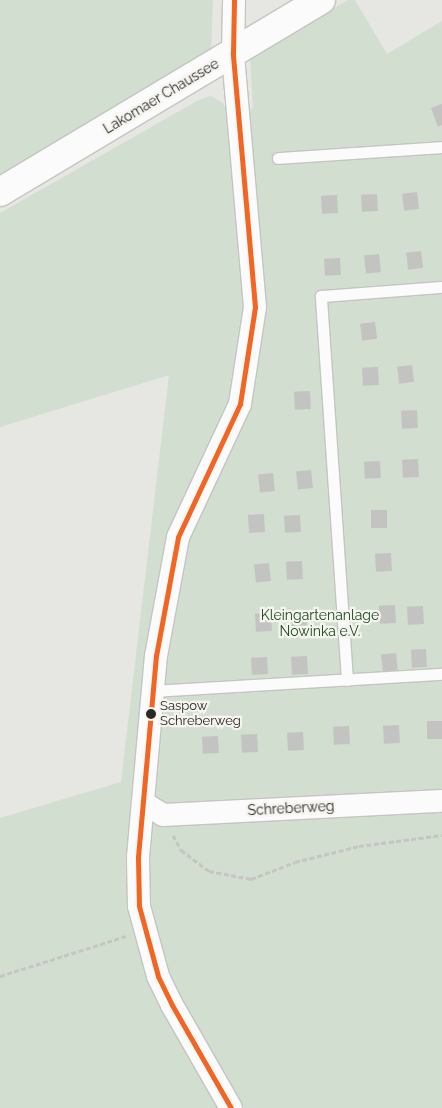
<!DOCTYPE html>
<html>
<head>
<meta charset="utf-8">
<style>
	body { margin:0 }
	#map { position:relative; width:442px; height:1108px; overflow:hidden; background:#e6e6e3; font-family:Raleway,sans-serif }
	div>[style] { position:absolute }
	.green>* { inset:0; background:#d2ded0 }
	.building>* { inset:0; background:#c3c3c1; transform-origin:0 0 }
	.path>* { height:3px; margin-top:-1.5px; transform-origin:0; background:repeating-linear-gradient(90deg,#c5c5c4 0 5px,transparent 0 7.5px) }
	.roads { filter:drop-shadow(1px 0 #c4c4c1) drop-shadow(-1px 0 #c4c4c1) drop-shadow(0 1px #c4c4c1) drop-shadow(0 -1px #c4c4c1) }
	.lane>* { height:11px; margin:-5.5px; padding:0 5.5px; transform-origin:5.5px; border-radius:5.5px; background:#fbfbfb }
	.street>* { height:22px; margin:-11px; padding:0 11px; transform-origin:11px; border-radius:11px; background:#fbfbfb }
	.secondary>* { height:28px; margin:-14px; padding:0 14px; transform-origin:14px; border-radius:14px; background:#fbfbfb }
	.bus-1>* { height:5px; margin:-2.5px; padding:0 2.5px; transform-origin:2.5px; border-radius:2.5px; background:#f26522 }
	.dots>* { width:14px; height:14px; translate:-50% -50%; box-sizing:border-box; border:2px solid #f5f4ef; border-radius:50% }
	span { translate:-50% -50%; white-space:nowrap; text-align:center; line-height:1.15; -webkit-text-stroke:4.5px #f5f4ef; paint-order:stroke }
	.bus-label { font-size:13px; color:#292827 }
	.left { translate:0 -50%; text-align:left }
	.street-label { font-size:14px; color:#292827 }
	.park-label { font-size:14px; color:#1d4921 }
</style>
</head>
<body>
<div id="map">
	<div class="green">
		<i style="clip-path:polygon(0 0,213px 0,211px 55px,0 180px)"></i>
		<i style="clip-path:polygon(348px 0,355px 0,387px 54px,442px 21px,442px 1108px,0 1108px,0 818px,121px 782px,169px 375px,0 427px,0 213px,197px 101px,210px 96px,223px 103px,229px 115px,253px 108px,250px 55px)"></i>
	</div>
	<div class="building">
		<i style="clip-path:polygon(442px 104px,442px 125px,438px 127px,431px 108px)"></i>
		<i style="left:417px;top:192px;width:17px;height:15px;rotate:83deg"></i>
		<i style="left:377px;top:194px;width:17px;height:16px;rotate:87deg"></i>
		<i style="left:337px;top:195px;width:18px;height:16px;rotate:87deg"></i>
		<i style="left:421px;top:251px;width:17px;height:15px;rotate:83deg"></i>
		<i style="left:379px;top:254px;width:18px;height:15px;rotate:84deg"></i>
		<i style="left:340px;top:258px;width:17px;height:16px;rotate:87deg"></i>
		<i style="left:375px;top:322px;width:17px;height:15px;rotate:83deg"></i>
		<i style="left:412px;top:365px;width:17px;height:15px;rotate:83deg"></i>
		<i style="left:378px;top:367px;width:18px;height:16px;rotate:87deg"></i>
		<i style="left:310px;top:391px;width:18px;height:16px;rotate:87deg"></i>
		<i style="left:417px;top:410px;width:18px;height:16px;rotate:87deg"></i>
		<i style="left:418px;top:459px;width:18px;height:16px;rotate:87deg"></i>
		<i style="left:380px;top:461px;width:17px;height:16px;rotate:87deg"></i>
		<i style="left:311px;top:470px;width:18px;height:15px;rotate:84deg"></i>
		<i style="left:273px;top:473px;width:18px;height:15px;rotate:84deg"></i>
		<i style="left:371px;top:510px;width:16px;height:18px"></i>
		<i style="left:264px;top:514px;width:18px;height:16px;rotate:87deg"></i>
		<i style="left:300px;top:515px;width:17px;height:16px;rotate:87deg"></i>
		<i style="left:391px;top:553px;width:18px;height:16px;rotate:87deg"></i>
		<i style="left:302px;top:561px;width:18px;height:16px;rotate:87deg"></i>
		<i style="left:269px;top:563px;width:18px;height:15px;rotate:84deg"></i>
		<i style="left:395px;top:605px;width:18px;height:16px;rotate:87deg"></i>
		<i style="left:423px;top:606px;width:18px;height:16px;rotate:87deg"></i>
		<i style="left:306px;top:612px;width:17px;height:16px;rotate:87deg"></i>
		<i style="left:271px;top:613px;width:18px;height:16px;rotate:87deg"></i>
		<i style="left:426px;top:649px;width:18px;height:15px;rotate:87deg"></i>
		<i style="left:396px;top:653px;width:18px;height:15px;rotate:84deg"></i>
		<i style="left:307px;top:656px;width:18px;height:16px;rotate:87deg"></i>
		<i style="left:267px;top:657px;width:17px;height:16px;rotate:87deg"></i>
		<i style="left:442px;top:721px;width:18px;height:15px;rotate:90deg"></i>
		<i style="left:399px;top:725px;width:18px;height:16px;rotate:87deg"></i>
		<i style="left:349px;top:726px;width:18px;height:16px;rotate:87deg"></i>
		<i style="left:303px;top:732px;width:18px;height:16px;rotate:87deg"></i>
		<i style="left:257px;top:734px;width:18px;height:16px;rotate:87deg"></i>
		<i style="left:218px;top:736px;width:17px;height:16px;rotate:87deg"></i>
	</div>
	<div class="path">
		<i style="left:173px;top:835px;width:17px;rotate:62deg"></i>
		<i style="left:181px;top:850px;width:35px;rotate:37deg"></i>
		<i style="left:209px;top:871px;width:43px;rotate:10.8deg"></i>
		<i style="left:251px;top:879px;width:47px;rotate:-21.1deg"></i>
		<i style="left:295px;top:862px;width:66px;rotate:-14deg"></i>
		<i style="left:359px;top:846px;width:84px;rotate:-7.5deg"></i>
		<i style="left:0;top:976px;width:132px;rotate:-17.6deg"></i>
	</div>
	<div class="roads">
		<div class="lane">
			<i style="left:278px;top:158px;width:164px;rotate:-3.8deg"></i>
			<i style="left:347px;top:680px;width:385px;rotate:-93.9deg"></i>
			<i style="left:321px;top:296px;width:121px;rotate:-4.3deg"></i>
			<i style="left:153px;top:691px;width:289px;rotate:-3.4deg"></i>
		</div>
		<div class="street">
			<i style="left:144px;top:803px;width:22px;rotate:32deg"></i>
			<i style="left:163px;top:815px;width:279px;rotate:-2.9deg"></i>
			<i style="left:231px;top:1108px;width:119px;rotate:-119.8deg"></i>
			<i style="left:172px;top:1005px;width:32px;rotate:-116deg"></i>
			<i style="left:158px;top:976px;width:73px;rotate:-105.2deg"></i>
			<i style="left:139px;top:906px;width:49px;rotate:-91.2deg"></i>
			<i style="left:138px;top:857px;width:202px;rotate:-84.9deg"></i>
			<i style="left:156px;top:656px;width:121px;rotate:-79.5deg"></i>
			<i style="left:178px;top:537px;width:147px;rotate:-65deg"></i>
			<i style="left:240px;top:404px;width:98px;rotate:-81.2deg"></i>
			<i style="left:255px;top:307px;width:255px;rotate:-95deg"></i>
			<i style="left:233px;top:53px;width:53px;rotate:-88.9deg"></i>
		</div>
		<div class="secondary">
			<i style="left:0;top:192px;width:374px;rotate:-30.9deg"></i>
		</div>
	</div>
	<div class="bus-1">
		<i style="left:231px;top:1108px;width:119px;rotate:-119.8deg"></i>
		<i style="left:172px;top:1005px;width:32px;rotate:-116deg"></i>
		<i style="left:158px;top:976px;width:73px;rotate:-105.2deg"></i>
		<i style="left:139px;top:906px;width:49px;rotate:-91.2deg"></i>
		<i style="left:138px;top:857px;width:202px;rotate:-84.9deg"></i>
		<i style="left:156px;top:656px;width:121px;rotate:-79.5deg"></i>
		<i style="left:178px;top:537px;width:147px;rotate:-65deg"></i>
		<i style="left:240px;top:404px;width:98px;rotate:-81.2deg"></i>
		<i style="left:255px;top:307px;width:255px;rotate:-95deg"></i>
		<i style="left:233px;top:53px;width:53px;rotate:-88.9deg"></i>
	</div>
	<div class="dots">
		<i style="left:151px;top:714px;background:#292827"></i>
	</div>
	<div class="bus-label">
		<span class="left" style="left:160px;top:714px">Saspow<br>Schreberweg</span>
	</div>
	<div class="street-label">
		<span style="left:161px;top:96px;rotate:-31deg">Lakomaer Chaussee</span>
		<span style="left:291px;top:808px;rotate:-3deg">Schreberweg</span>
	</div>
	<div class="park-label">
		<span style="left:320px;top:623px">Kleingartenanlage<br>Nowinka e.V.</span>
	</div>
</div>
</body>
</html>
